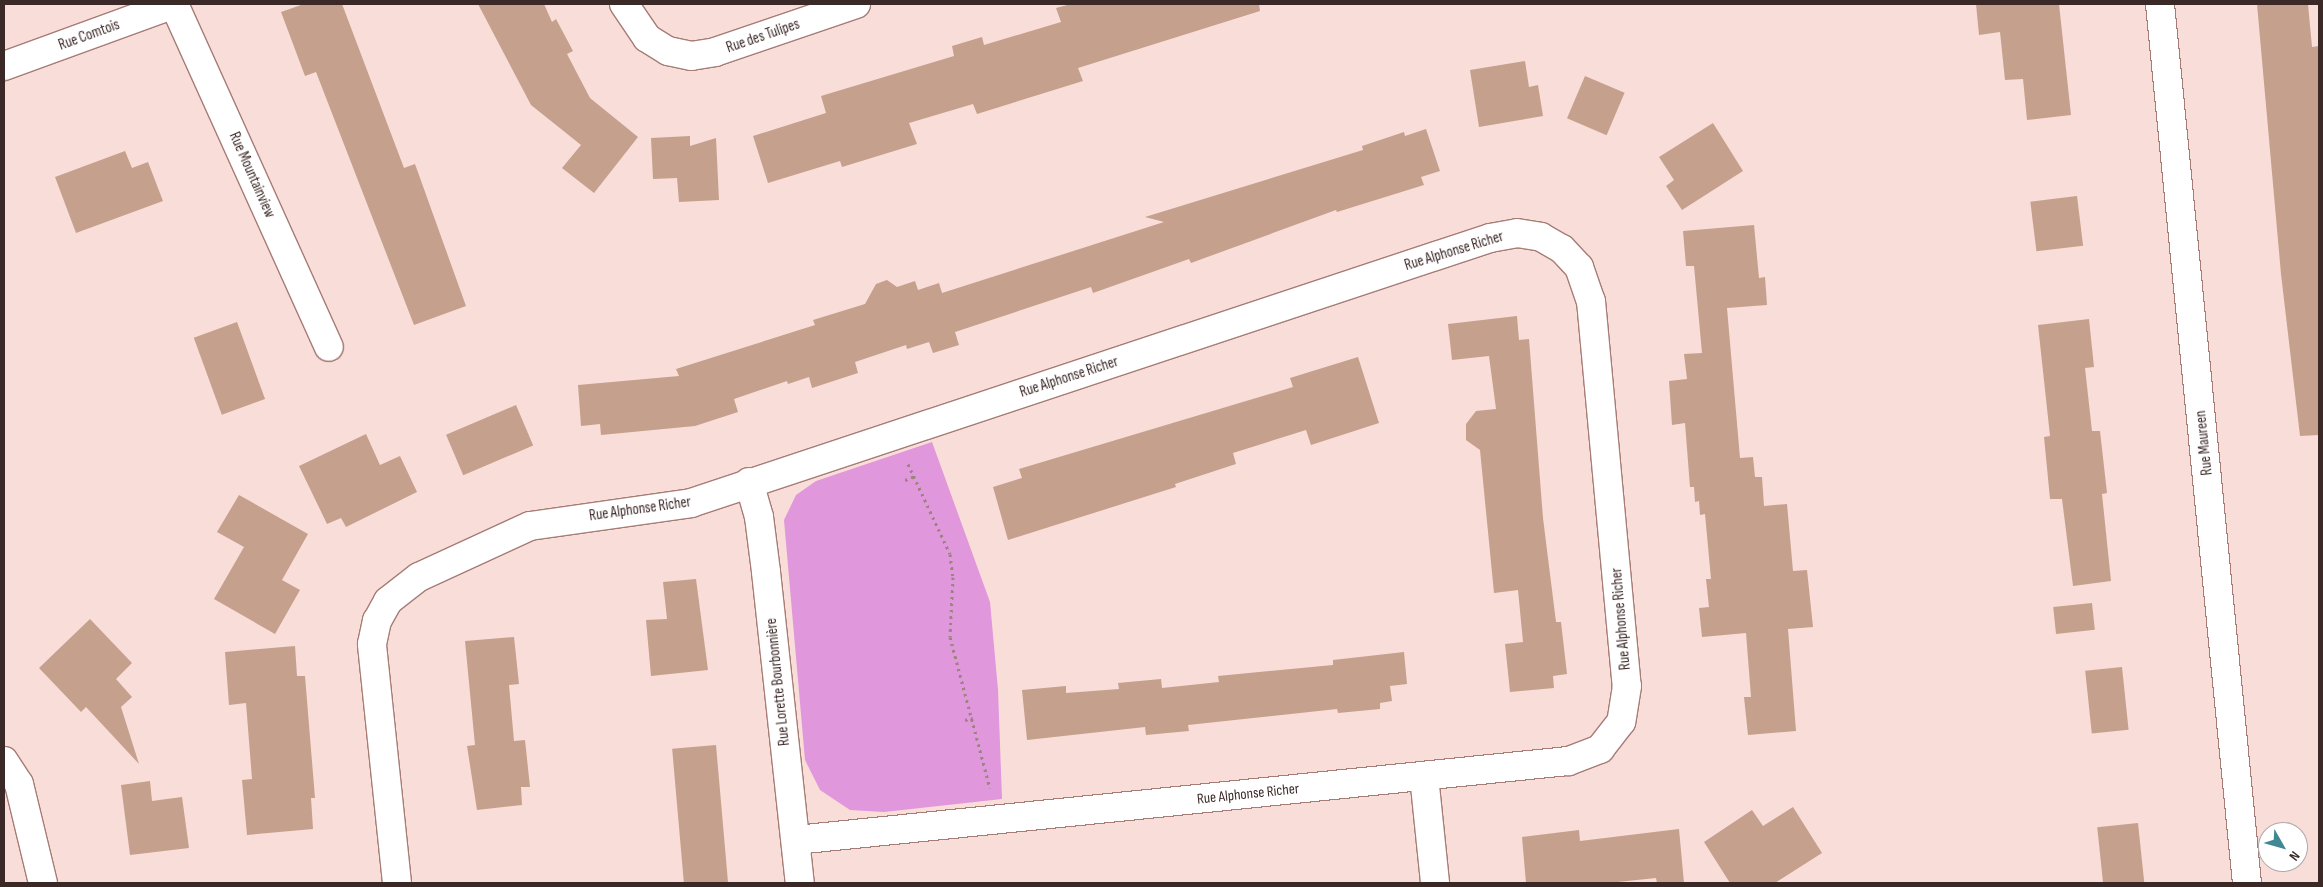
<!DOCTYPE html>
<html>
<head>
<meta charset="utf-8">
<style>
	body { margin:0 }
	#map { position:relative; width:2323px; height:887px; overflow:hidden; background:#f9ddd9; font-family:"Sofia Sans Condensed",sans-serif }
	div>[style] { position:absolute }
	.green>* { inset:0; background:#e097db }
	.building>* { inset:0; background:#c5a08c; transform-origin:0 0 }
	.path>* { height:3px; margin-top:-1.5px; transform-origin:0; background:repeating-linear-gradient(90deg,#9a8380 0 2.5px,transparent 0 6.5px) }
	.roads { filter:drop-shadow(1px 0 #a67c76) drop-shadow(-1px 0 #a67c76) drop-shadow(0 1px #a67c76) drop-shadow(0 -1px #a67c76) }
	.minor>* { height:28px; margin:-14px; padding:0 14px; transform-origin:14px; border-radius:14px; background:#fff }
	span { translate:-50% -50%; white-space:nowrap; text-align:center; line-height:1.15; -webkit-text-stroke:4px #fff; paint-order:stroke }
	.street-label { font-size:15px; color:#3b2927 }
	.frame { position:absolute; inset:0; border:5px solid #3b2927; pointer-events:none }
	.north { position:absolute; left:2258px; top:822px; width:50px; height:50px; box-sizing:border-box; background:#fff; border:1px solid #b1a9a9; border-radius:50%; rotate:128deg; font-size:14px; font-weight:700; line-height:20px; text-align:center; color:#3b2927 }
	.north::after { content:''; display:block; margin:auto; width:18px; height:22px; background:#428893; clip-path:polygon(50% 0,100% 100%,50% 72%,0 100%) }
</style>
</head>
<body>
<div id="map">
	<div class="green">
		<i style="clip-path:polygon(932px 442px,990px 602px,998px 690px,1002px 799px,884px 812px,850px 810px,820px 790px,805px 760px,784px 520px,796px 495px,816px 481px)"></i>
	</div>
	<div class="building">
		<i style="clip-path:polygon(304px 4px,342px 4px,404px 168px,415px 164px,466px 306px,414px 325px,316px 72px,305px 76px,281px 12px)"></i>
		<i style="clip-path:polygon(478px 4px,544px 4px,552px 22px,556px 19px,573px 51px,567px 54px,590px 98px,638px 137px,594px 193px,562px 168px,581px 145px,531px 105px)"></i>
		<i style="clip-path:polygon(1071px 4px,1259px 4px,1260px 11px,1078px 68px,1083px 81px,977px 114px,973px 104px,909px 123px,917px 144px,842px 167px,840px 161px,768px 183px,753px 136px,826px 113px,821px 96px,954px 56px,952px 46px,982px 37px,984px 45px,1061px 22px,1056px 8px)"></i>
		<i style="clip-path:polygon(1976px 4px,2059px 4px,2071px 115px,2027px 120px,2023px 79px,2005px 80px,2000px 32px,1979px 35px)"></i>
		<i style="clip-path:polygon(2257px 4px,2308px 4px,2312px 47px,2319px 46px,2319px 435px,2300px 436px,2281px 274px)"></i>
		<i style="clip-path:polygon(1525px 61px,1529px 87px,1538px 85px,1543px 116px,1479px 127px,1470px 70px)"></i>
		<i style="left:1585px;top:76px;width:43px;height:46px;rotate:23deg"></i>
		<i style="clip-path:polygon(1713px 123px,1743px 171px,1682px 210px,1666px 186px,1674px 180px,1659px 157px)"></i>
		<i style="clip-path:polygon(1426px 129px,1440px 171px,1421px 177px,1424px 185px,1337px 212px,1336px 210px,1191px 263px,1189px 259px,1093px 293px,1091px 287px,955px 332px,959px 345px,933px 353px,929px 342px,907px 349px,906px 345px,855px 362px,858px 373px,812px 388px,809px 377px,788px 384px,787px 381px,734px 399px,738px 412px,695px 426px,601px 435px,600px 424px,581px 426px,578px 385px,679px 376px,676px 369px,815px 325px,813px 320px,865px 304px,876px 284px,887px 280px,897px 287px,915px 281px,918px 290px,939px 283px,942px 293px,1164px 222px,1145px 217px,1363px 150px,1362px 146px,1404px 132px,1405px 136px)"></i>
		<i style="clip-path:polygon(690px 136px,690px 146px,716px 138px,719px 200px,679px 202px,677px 178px,653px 179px,651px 138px)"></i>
		<i style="clip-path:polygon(125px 151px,132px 168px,148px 162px,163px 201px,76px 233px,55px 177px)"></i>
		<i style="left:2077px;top:196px;width:50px;height:47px;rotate:83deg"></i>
		<i style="clip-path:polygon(1754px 225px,1759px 278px,1765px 277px,1767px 305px,1727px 308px,1740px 458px,1753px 457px,1755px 477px,1762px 477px,1764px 506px,1787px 504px,1793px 571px,1807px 570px,1813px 627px,1788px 629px,1796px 731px,1748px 735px,1744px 697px,1751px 697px,1746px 633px,1702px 637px,1699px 608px,1709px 607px,1706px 579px,1711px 579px,1705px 514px,1700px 515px,1699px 501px,1695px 502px,1694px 487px,1690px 487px,1685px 423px,1672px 425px,1669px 381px,1687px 379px,1684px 354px,1702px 353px,1694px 266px,1686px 266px,1683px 231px)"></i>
		<i style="clip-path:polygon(1517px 316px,1519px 340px,1529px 339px,1543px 518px,1556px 622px,1561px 622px,1567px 674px,1553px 676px,1554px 688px,1510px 692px,1505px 644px,1523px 642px,1518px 590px,1494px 593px,1480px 450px,1466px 440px,1466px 424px,1476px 411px,1496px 409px,1489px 356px,1452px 360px,1448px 324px)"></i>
		<i style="clip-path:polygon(2089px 319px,2094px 367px,2085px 368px,2092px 431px,2100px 431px,2107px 493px,2102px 494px,2111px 581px,2073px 586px,2062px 499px,2050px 499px,2044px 437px,2050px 436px,2038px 325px)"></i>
		<i style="left:237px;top:322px;width:82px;height:46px;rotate:70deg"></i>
		<i style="clip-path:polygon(1358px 357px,1379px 423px,1311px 445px,1306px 430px,1233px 453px,1236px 464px,1175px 484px,1176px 487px,1008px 540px,993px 487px,1022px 478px,1019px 469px,1293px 387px,1290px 378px)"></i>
		<i style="left:516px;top:405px;width:44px;height:76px;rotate:67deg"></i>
		<i style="clip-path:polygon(366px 434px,380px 465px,400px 456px,417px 492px,346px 527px,341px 518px,327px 524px,299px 466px)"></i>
		<i style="clip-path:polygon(239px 495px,308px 534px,282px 580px,300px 590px,275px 634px,214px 599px,244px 547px,217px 532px)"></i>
		<i style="clip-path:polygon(696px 579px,708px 670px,651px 676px,646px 620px,667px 619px,663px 582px)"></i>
		<i style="left:2092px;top:603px;width:27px;height:39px;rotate:84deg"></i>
		<i style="clip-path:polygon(90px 619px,132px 663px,116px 679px,132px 697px,121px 707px,139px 764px,86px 707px,81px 712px,39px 668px)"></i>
		<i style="clip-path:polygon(514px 637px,519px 684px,509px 685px,514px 741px,525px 740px,530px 787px,521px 787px,522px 805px,477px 810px,467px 746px,475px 745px,465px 641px)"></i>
		<i style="clip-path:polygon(295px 646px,297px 676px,305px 676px,315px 798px,311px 798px,313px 829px,247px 835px,242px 780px,252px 779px,246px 703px,229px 705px,225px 652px)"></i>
		<i style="clip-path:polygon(1404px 652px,1407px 684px,1390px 686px,1392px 701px,1380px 703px,1380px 709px,1338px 713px,1337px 709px,1188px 725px,1189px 731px,1146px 735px,1145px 727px,1027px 740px,1022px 690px,1066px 686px,1066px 693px,1119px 689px,1118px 683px,1161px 679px,1162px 688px,1219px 682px,1218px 676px,1333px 665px,1333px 660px)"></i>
		<i style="left:2122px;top:667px;width:63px;height:37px;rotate:84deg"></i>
		<i style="left:716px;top:745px;width:139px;height:44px;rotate:85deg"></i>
		<i style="clip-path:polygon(150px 781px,152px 801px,182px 797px,189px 848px,130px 855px,121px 785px)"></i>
		<i style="clip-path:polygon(1793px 807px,1822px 853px,1775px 883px,1730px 883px,1704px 842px,1752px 810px,1763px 826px)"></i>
		<i style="left:2138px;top:823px;width:60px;height:41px;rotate:84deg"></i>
		<i style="clip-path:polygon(1679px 829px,1684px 883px,1657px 883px,1656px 878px,1608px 883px,1526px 883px,1522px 837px,1579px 830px,1580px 841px)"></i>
	</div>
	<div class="path">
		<i style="left:908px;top:464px;width:99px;rotate:65deg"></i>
		<i style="left:950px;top:554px;width:23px;rotate:83deg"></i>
		<i style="left:953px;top:577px;width:60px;rotate:92.9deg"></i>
		<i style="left:950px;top:637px;width:156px;rotate:75.2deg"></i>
		<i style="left:905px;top:480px;width:9px;rotate:-21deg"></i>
		<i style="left:965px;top:720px;width:8px;rotate:-14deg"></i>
	</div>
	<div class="roads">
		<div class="minor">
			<i style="left:174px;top:4px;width:376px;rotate:65.7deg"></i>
			<i style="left:624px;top:4px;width:41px;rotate:55.9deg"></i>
			<i style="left:647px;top:38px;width:25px;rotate:32deg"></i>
			<i style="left:668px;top:51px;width:24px;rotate:12deg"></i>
			<i style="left:691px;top:56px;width:24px;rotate:-9deg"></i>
			<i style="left:715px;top:52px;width:149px;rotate:-18.8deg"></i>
			<i style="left:2160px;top:4px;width:883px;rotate:84.35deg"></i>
			<i style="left:4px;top:66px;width:181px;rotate:-20deg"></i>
			<i style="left:749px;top:482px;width:36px;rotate:74deg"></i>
			<i style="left:759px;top:517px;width:55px;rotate:82.7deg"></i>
			<i style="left:766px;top:572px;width:313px;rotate:83.8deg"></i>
			<i style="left:4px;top:761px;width:27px;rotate:57deg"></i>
			<i style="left:19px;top:784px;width:102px;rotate:76.4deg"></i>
			<i style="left:1424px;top:776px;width:108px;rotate:84.1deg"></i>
			<i style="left:397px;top:883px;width:240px;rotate:-96deg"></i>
			<i style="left:372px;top:644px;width:24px;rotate:-78deg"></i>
			<i style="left:377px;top:621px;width:23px;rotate:-61deg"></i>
			<i style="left:388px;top:601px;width:39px;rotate:-38deg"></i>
			<i style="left:419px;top:577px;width:122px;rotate:-24.7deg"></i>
			<i style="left:530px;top:526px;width:163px;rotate:-8.1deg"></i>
			<i style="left:691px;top:503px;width:842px;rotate:-18.35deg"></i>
			<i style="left:1490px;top:238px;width:27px;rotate:-10deg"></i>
			<i style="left:1517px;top:233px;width:24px;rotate:9deg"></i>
			<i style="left:1541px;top:237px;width:24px;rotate:30deg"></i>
			<i style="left:1562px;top:249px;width:25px;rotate:47deg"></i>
			<i style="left:1579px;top:267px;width:36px;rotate:71deg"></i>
			<i style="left:1591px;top:301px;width:387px;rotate:84.7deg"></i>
			<i style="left:1627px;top:686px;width:36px;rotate:99deg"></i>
			<i style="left:1621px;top:722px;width:34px;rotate:128deg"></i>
			<i style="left:1600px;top:749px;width:34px;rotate:159deg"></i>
			<i style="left:1568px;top:761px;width:776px;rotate:174.16deg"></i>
		</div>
	</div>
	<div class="street-label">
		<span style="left:89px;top:35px;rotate:-20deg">Rue Comtois</span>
		<span style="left:763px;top:36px;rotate:-19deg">Rue des Tulipes</span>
		<span style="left:252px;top:175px;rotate:66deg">Rue Mountainview</span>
		<span style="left:1454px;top:251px;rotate:-17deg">Rue Alphonse Richer</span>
		<span style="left:1069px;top:377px;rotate:-18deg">Rue Alphonse Richer</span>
		<span style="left:2204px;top:443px;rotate:-96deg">Rue Maureen</span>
		<span style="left:640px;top:509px;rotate:-8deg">Rue Alphonse Richer</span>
		<span style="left:1621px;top:619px;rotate:-95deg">Rue Alphonse Richer</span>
		<span style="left:778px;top:682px;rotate:-96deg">Rue Lorette Bourbonnière</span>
		<span style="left:1248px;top:794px;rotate:-6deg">Rue Alphonse Richer</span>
	</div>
	<div class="frame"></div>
	<div class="north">N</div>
</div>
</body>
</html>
